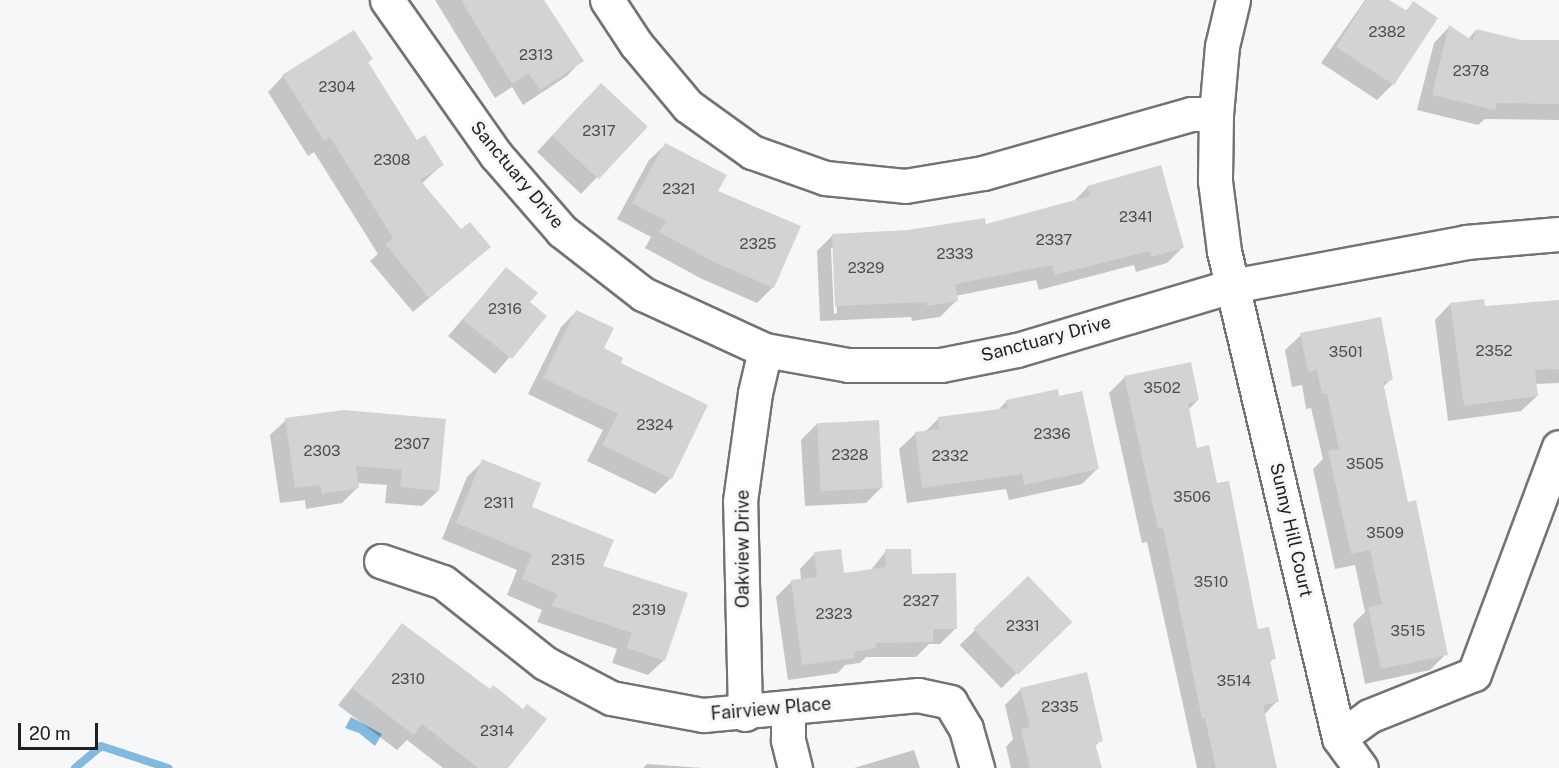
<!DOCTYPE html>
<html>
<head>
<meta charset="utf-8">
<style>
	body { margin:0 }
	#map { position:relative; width:1559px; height:768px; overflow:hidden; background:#f6f7f9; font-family:"Public Sans",sans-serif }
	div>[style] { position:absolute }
	.water>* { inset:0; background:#84b9de }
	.shadow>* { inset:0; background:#0003; transform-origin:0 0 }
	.stream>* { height:8px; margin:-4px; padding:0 4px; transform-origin:4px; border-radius:4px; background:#84b9de }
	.building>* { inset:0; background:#d2d3d4; transform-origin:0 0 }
	.roads { filter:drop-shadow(2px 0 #727374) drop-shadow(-2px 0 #727374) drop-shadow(0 2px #727374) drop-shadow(0 -2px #727374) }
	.minor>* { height:33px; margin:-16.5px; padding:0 16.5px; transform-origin:16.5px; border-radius:16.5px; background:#fff }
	span { translate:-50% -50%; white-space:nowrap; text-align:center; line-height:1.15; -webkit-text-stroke:6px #f6f7f9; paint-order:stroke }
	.number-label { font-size:15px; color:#4c4e4e }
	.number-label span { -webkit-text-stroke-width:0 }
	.street-label { font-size:18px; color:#202121 }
	.scale { position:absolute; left:18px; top:723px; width:80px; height:27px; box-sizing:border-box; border:3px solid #202121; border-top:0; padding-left:8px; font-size:18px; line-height:21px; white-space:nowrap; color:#202121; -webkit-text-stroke:4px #f6f7f9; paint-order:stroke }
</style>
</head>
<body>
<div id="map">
	<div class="water">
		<i style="clip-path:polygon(351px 717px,382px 734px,375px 746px,359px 733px,345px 728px)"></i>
	</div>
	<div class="shadow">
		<i style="clip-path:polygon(435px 0,542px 0,582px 60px,567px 76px,523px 105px,512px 87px,495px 98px)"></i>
		<i style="clip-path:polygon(1365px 0,1387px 0,1405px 12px,1413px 3px,1393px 84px,1377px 100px,1321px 63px)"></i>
		<i style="clip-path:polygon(1449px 27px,1468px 39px,1476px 30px,1521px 41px,1559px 41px,1559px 120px,1485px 119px,1478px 125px,1417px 110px,1434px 43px)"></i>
		<i style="clip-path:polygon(371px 59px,367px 63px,417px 142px,442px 165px,421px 184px,461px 231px,489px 247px,413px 312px,370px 261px,378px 254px,314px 152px,308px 156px,268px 92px,283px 76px)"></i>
		<i style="clip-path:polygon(585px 100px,645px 127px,581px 194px,537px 152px)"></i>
		<i style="clip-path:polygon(665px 145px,716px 192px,773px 287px,757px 303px,700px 278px,645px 248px,651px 237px,617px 219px,649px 160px)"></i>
		<i style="clip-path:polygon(evenodd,1088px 187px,1183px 247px,1167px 263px,1136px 272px,1134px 265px,1039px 290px,1036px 280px,955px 296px,956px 301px,940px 317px,912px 321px,911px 317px,820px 321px,817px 251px,833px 235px,985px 226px,1073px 202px,1088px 187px,831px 248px,834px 248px,837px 313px,834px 314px,831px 248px)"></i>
		<i style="clip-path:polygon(506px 269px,528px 302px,545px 316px,495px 374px,448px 336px)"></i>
		<i style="clip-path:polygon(1559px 302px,1559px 383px,1535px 384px,1537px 396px,1521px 411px,1448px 421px,1435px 320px,1450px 304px,1484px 307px)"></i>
		<i style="clip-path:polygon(577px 311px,602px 349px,619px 363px,706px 406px,670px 479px,655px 494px,587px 461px,603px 430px,528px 394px,561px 327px)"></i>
		<i style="clip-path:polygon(1301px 335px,1391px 379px,1382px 388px,1407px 503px,1446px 654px,1430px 670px,1365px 684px,1353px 624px,1365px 612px,1355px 565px,1335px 569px,1313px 469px,1323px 459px,1311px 408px,1306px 409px,1302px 385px,1292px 387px,1285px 350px)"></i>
		<i style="clip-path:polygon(1125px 377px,1198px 400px,1188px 410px,1196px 449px,1216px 485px,1257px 631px,1274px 658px,1269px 663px,1277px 701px,1264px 715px,1275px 768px,1197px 768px,1147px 542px,1142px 543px,1109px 393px)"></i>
		<i style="clip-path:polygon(1058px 398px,1097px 469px,1082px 484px,1009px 500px,1006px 489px,907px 503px,899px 449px,915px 434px,925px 432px,939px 418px,997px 411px,1007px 401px)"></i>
		<i style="clip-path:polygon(286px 420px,445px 420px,438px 491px,422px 506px,385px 503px,387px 485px,357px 483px,358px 487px,342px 503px,306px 509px,305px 500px,280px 503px,270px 435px)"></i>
		<i style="clip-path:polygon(817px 424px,882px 487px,866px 503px,805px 506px,801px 440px)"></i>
		<i style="clip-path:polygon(483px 461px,530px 508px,601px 566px,664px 660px,648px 675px,612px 663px,617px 649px,537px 622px,542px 610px,507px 595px,517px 570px,442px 539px,467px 477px)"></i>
		<i style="clip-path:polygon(886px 551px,956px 628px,940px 644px,929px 644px,916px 657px,866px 657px,860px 663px,845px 665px,838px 673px,788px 680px,776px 597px,791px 582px,801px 580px,800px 569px,815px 553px,843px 574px,871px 570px)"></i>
		<i style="left:1028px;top:579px;width:60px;height:95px;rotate:46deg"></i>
		<i style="clip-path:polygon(402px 625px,506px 768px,443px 768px,407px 740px,397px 750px,338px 705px)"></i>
		<i style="clip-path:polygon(1021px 689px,1101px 740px,1094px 747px,1100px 768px,1011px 768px,1006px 747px,1013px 739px,1005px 705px)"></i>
		<i style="clip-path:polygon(914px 750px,920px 768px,854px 768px)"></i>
		<i style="clip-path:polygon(647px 764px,703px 768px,643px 768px)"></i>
	</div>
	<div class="stream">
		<i style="left:75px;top:768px;width:34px;rotate:-40deg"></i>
		<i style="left:101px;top:746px;width:71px;rotate:18.2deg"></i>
	</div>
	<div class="building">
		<i style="clip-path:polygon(461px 0,544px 0,584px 61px,540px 90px,528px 73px,512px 84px)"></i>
		<i style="clip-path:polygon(1366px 0,1389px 0,1407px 11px,1413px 1px,1438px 18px,1394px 85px,1336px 47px)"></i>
		<i style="clip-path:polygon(1449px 25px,1473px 41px,1476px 29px,1521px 40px,1559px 40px,1559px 104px,1497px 103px,1495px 110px,1432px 95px)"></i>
		<i style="clip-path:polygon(354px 30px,373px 59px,368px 62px,417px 140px,425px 135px,444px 165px,420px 180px,461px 229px,470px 222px,491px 247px,429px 298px,385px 244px,393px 238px,330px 137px,324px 141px,282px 75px)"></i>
		<i style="left:601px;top:83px;width:64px;height:72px;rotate:43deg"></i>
		<i style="clip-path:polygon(665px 143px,727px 175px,718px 191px,801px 226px,774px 288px,716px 263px,659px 232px,666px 221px,632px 203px)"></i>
		<i style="clip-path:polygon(1161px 165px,1184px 248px,1151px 257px,1149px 251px,1055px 275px,1052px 265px,955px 284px,958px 301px,927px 306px,927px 302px,835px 306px,832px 234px,908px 230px,985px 218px,986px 224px,1090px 196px,1087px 186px)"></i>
		<i style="clip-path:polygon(506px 267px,538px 293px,530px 302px,547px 316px,512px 359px,463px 320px)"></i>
		<i style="clip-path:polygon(1484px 299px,1485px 306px,1559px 300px,1559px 369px,1535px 370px,1538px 396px,1464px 406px,1450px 303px)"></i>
		<i style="clip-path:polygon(576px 310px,614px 328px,604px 348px,623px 358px,621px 363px,708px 405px,672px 479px,602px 445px,618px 414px,543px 378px)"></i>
		<i style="clip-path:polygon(1381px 317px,1393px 380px,1383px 382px,1408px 502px,1416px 500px,1448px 655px,1381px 669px,1368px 607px,1382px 604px,1370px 550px,1351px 554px,1328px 451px,1339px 449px,1327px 393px,1322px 394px,1317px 370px,1308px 372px,1300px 333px)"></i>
		<i style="clip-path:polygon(1191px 362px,1199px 400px,1188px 403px,1197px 448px,1209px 445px,1217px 483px,1229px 481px,1258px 629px,1269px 627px,1276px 659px,1270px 660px,1279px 702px,1263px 705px,1277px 768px,1216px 768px,1205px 718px,1202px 719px,1163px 527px,1158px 528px,1124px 376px)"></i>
		<i style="clip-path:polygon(1058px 389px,1059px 396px,1082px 391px,1099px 469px,1024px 485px,1022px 474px,922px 488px,915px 432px,939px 429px,938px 417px,1008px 408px,1006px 400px)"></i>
		<i style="clip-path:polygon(344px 410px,446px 419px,439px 491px,400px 487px,402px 470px,356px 466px,359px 488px,322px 494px,320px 485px,295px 488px,285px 418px)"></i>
		<i style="left:879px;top:420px;width:68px;height:62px;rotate:87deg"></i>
		<i style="clip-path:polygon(482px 459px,541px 483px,532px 507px,614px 540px,603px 566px,688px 593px,665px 661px,627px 648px,632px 633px,552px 606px,557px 594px,522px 579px,532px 554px,456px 523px)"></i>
		<i style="clip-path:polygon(841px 549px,844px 573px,886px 567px,885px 549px,911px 549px,912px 574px,956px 573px,957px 629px,933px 629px,933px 642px,876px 643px,877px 648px,854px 652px,855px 658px,802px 665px,791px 580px,817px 577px,814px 552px)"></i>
		<i style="left:1028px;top:576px;width:64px;height:76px;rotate:46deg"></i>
		<i style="clip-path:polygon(402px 623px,490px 689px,493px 685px,523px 709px,527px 704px,547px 719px,508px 768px,478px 768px,422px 724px,414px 735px,352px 688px)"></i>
		<i style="clip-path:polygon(1087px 672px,1103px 741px,1095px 743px,1102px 768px,1030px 768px,1021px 729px,1030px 727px,1020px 688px)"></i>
	</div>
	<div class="roads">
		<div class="minor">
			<i style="left:387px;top:0;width:189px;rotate:54.9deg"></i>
			<i style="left:496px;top:155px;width:101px;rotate:49deg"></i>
			<i style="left:562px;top:231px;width:103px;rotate:37.9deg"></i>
			<i style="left:643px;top:294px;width:134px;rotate:24.7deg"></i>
			<i style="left:765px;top:350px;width:84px;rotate:10.2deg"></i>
			<i style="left:848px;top:365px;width:93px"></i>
			<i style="left:941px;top:365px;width:77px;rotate:-11.2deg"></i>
			<i style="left:1017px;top:350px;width:224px;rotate:-16.6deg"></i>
			<i style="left:1232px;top:286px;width:238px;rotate:-10.6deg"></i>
			<i style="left:1466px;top:242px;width:93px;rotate:-4.9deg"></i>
			<i style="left:607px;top:0;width:53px;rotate:56.6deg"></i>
			<i style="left:636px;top:44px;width:81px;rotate:50deg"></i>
			<i style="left:688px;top:106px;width:79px;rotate:35.7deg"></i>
			<i style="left:752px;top:152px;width:77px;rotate:19.6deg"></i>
			<i style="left:825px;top:178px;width:80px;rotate:5.7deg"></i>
			<i style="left:905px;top:186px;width:79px;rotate:-9.5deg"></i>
			<i style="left:983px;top:173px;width:216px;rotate:-15.8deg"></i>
			<i style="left:1191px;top:114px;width:25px"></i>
			<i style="left:1233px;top:0;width:47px;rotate:103.4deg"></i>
			<i style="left:1222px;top:46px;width:68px;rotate:95deg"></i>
			<i style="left:1216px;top:114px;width:67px;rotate:90.9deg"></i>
			<i style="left:1215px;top:181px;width:71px;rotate:82.7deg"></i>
			<i style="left:1224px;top:251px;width:500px;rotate:76.71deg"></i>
			<i style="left:1339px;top:738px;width:37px;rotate:54deg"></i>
			<i style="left:381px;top:561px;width:65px;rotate:18.7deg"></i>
			<i style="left:443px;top:582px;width:130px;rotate:38.5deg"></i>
			<i style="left:545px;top:663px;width:75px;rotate:27.9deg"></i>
			<i style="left:611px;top:698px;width:94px;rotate:10.5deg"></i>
			<i style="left:703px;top:715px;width:216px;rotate:-5.3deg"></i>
			<i style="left:918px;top:695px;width:33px;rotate:12deg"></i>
			<i style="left:950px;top:702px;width:31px;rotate:59deg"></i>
			<i style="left:966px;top:729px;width:41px;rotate:74.2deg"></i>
			<i style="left:788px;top:709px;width:31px;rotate:90deg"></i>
			<i style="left:788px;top:740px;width:29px;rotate:76deg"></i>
			<i style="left:745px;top:714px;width:213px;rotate:-91.3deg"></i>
			<i style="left:740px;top:501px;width:109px;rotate:-82.1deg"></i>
			<i style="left:755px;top:393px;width:44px;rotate:-76.9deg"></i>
			<i style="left:1339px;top:738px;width:37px;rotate:-36deg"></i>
			<i style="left:1369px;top:716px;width:113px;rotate:-21.8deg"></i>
			<i style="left:1474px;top:674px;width:242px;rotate:-69.5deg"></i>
		</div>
	</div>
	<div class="number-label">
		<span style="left:1387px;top:32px">2382</span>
		<span style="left:536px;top:55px">2313</span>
		<span style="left:1471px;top:71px">2378</span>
		<span style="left:337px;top:87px">2304</span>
		<span style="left:599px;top:131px">2317</span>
		<span style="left:392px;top:160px">2308</span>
		<span style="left:679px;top:189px">2321</span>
		<span style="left:1136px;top:217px">2341</span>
		<span style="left:1054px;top:240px">2337</span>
		<span style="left:758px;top:244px">2325</span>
		<span style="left:955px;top:254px">2333</span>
		<span style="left:866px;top:268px">2329</span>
		<span style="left:505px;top:309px">2316</span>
		<span style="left:1494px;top:351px">2352</span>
		<span style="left:1346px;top:352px">3501</span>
		<span style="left:1162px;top:388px">3502</span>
		<span style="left:655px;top:425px">2324</span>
		<span style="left:1052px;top:434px">2336</span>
		<span style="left:412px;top:444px">2307</span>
		<span style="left:322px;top:451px">2303</span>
		<span style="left:850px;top:455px">2328</span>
		<span style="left:950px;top:456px">2332</span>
		<span style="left:1365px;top:464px">3505</span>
		<span style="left:1192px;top:497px">3506</span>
		<span style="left:499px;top:503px">2311</span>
		<span style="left:1385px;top:533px">3509</span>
		<span style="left:568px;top:560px">2315</span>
		<span style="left:1211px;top:582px">3510</span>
		<span style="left:921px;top:601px">2327</span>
		<span style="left:649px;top:610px">2319</span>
		<span style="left:834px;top:614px">2323</span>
		<span style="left:1023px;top:626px">2331</span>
		<span style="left:1408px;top:631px">3515</span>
		<span style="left:408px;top:679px">2310</span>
		<span style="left:1234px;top:681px">3514</span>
		<span style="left:1060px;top:707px">2335</span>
		<span style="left:497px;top:731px">2314</span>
	</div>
	<div class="street-label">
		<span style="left:517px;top:175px;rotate:50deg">Sanctuary Drive</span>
		<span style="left:1046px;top:339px;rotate:-15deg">Sanctuary Drive</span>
		<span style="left:1291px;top:530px;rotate:77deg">Sunny Hill Court</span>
		<span style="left:743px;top:549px;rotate:-90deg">Oakview Drive</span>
		<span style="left:771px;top:709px;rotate:-5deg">Fairview Place</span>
	</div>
	<div class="scale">20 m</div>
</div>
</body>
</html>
